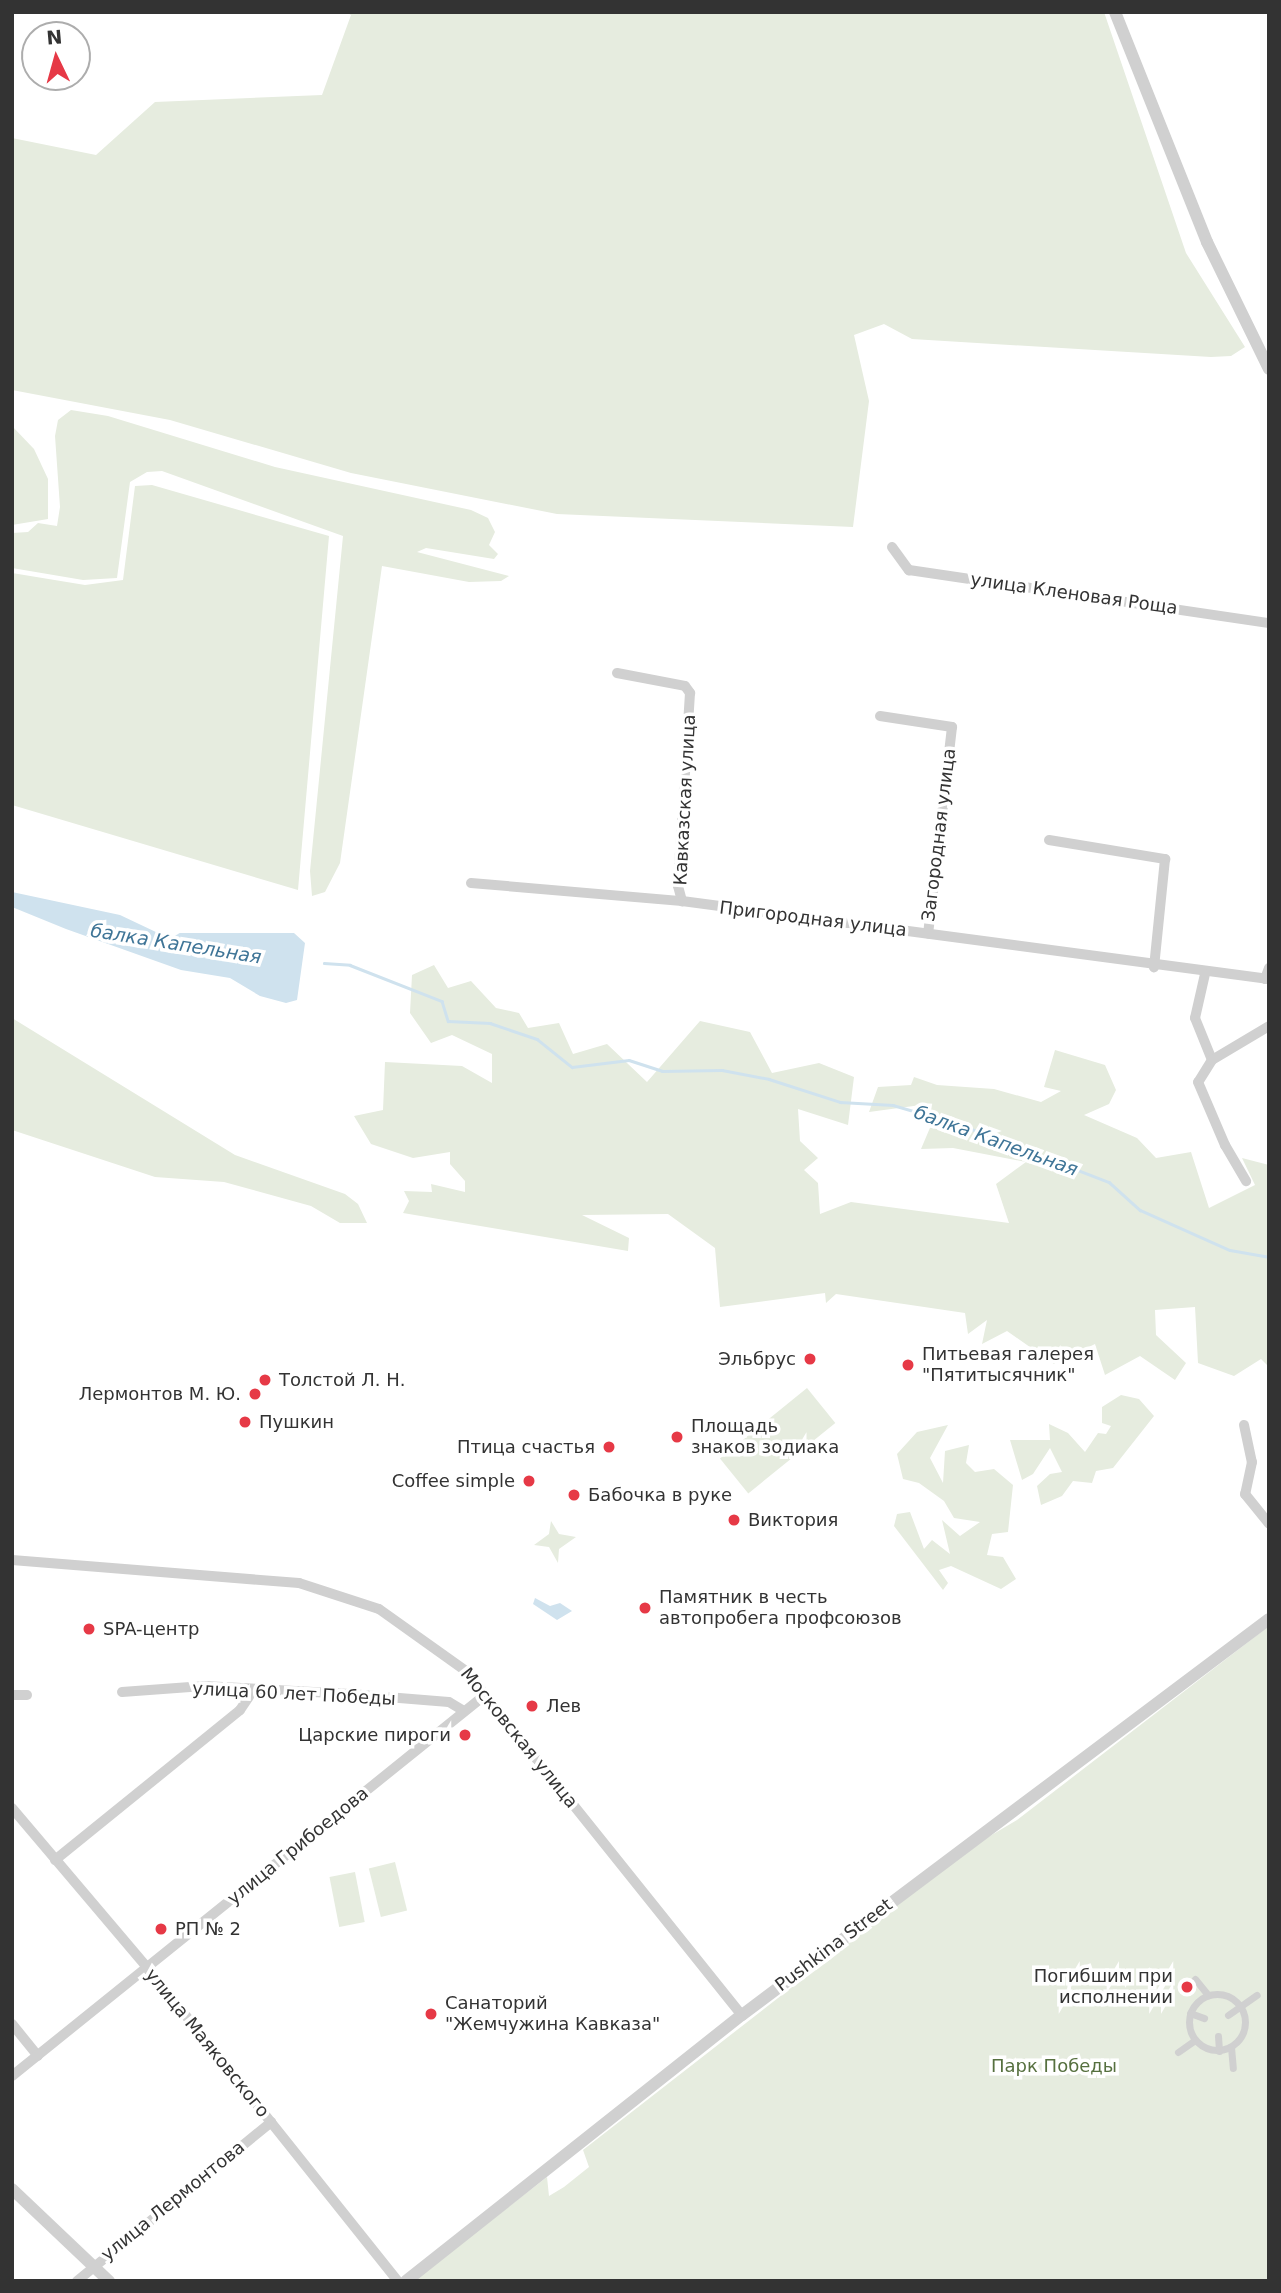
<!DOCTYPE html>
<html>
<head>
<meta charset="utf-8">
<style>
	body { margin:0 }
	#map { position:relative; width:1281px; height:2293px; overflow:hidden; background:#fff; font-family:"DejaVu Sans",sans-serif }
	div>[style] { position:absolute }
	.green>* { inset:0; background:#e6ecdf; transform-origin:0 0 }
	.round { border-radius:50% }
	.water>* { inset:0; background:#cfe2ee }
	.stream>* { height:2.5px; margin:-1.25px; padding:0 1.25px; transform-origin:1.25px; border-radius:1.25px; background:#cfe2ee }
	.pedestrian>* { height:7px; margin:-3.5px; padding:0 3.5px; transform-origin:3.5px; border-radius:3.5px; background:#d0d0d0 }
	.pedestrian>.ring { margin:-3.5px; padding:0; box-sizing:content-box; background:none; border:7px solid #d0d0d0; border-radius:50% }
	.minor>* { height:10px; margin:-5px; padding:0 5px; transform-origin:5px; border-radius:5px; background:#d0d0d0 }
	.tertiary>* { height:12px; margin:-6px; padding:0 6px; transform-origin:6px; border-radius:6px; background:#d0d0d0 }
	.dots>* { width:19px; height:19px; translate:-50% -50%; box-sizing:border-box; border:4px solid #fff; border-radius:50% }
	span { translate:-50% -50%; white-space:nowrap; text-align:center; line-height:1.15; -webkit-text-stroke:7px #fff; paint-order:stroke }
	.street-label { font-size:18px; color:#333 }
	.poi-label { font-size:18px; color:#333 }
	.left { translate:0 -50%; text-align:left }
	.right { translate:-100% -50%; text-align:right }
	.park-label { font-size:18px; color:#56703f }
	.water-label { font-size:19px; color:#3f7597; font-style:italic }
	.frame { position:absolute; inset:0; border:14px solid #333; pointer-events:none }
	.north { position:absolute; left:21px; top:21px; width:70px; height:70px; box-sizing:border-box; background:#fff; border:2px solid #adadad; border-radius:50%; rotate:355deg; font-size:19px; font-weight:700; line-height:28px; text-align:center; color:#333 }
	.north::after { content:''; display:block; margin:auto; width:24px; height:32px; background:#e63946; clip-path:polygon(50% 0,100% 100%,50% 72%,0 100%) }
</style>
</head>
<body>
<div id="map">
	<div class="green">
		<i style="clip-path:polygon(346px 12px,1104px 12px,1186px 253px,1245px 347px,1231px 356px,1211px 357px,912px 339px,884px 324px,854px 335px,869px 401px,853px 527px,557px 514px,351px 473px,170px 420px,12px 390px,12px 138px,96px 155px,155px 102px,322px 95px,351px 15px)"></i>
		<i style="clip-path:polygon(71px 410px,108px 416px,275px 467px,471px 510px,488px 518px,495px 532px,489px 545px,498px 554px,494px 559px,426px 548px,417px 552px,509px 576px,501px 581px,469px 582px,382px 566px,340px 863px,325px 892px,312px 896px,310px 871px,343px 536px,162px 471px,147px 472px,130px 482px,117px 578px,83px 580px,12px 568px,12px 533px,28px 532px,38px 523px,57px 526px,60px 507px,55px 436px,58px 420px)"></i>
		<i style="clip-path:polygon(12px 426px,34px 449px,48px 479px,48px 519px,12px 525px)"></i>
		<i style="clip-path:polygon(152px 485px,329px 536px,298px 890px,12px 805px,12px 573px,85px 585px,123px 580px,135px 486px)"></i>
		<i style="clip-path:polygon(434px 965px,448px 988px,471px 981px,496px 1008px,519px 1013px,528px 1028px,559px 1023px,573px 1054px,607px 1044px,647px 1082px,700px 1021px,750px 1032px,772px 1073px,819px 1063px,854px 1077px,848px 1125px,798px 1109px,800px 1141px,818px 1158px,804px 1170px,818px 1183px,820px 1214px,851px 1202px,1009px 1223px,996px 1184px,1026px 1162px,953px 1148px,921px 1149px,932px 1123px,921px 1105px,869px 1112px,878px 1087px,911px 1085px,914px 1077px,937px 1085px,994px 1089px,1041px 1102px,1061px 1091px,1044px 1087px,1055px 1050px,1105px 1065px,1116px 1090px,1109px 1104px,1084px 1115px,1137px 1138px,1156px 1158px,1191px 1152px,1209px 1208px,1255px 1185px,1242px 1158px,1269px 1165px,1269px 1367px,1261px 1359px,1234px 1376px,1198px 1363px,1195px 1307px,1155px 1310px,1156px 1335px,1186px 1363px,1175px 1380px,1140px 1356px,1105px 1375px,1095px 1344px,1054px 1364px,1007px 1331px,982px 1344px,987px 1320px,968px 1334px,965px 1313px,836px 1294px,826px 1303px,825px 1293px,720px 1307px,715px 1248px,668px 1214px,582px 1215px,629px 1238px,628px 1251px,403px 1213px,409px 1201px,404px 1191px,432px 1192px,431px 1184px,465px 1192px,465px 1181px,450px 1164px,450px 1152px,413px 1158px,371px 1144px,354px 1116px,383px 1110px,385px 1062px,462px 1066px,492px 1083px,492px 1054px,452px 1035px,431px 1043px,410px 1013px,412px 975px)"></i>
		<i style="clip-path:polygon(12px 1018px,235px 1155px,345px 1194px,358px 1204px,367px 1223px,340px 1223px,311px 1206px,224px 1182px,155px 1177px,12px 1130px)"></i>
		<i style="left:807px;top:1388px;width:45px;height:112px;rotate:51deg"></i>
		<i style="clip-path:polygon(1121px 1395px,1139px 1399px,1154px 1416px,1113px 1468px,1096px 1471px,1092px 1483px,1073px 1481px,1062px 1496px,1041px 1505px,1037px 1486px,1050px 1474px,1062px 1472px,1050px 1448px,1033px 1474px,1022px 1480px,1010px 1440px,1050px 1440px,1049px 1424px,1068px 1433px,1085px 1452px,1098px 1433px,1106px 1434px,1111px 1426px,1102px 1423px,1102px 1407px)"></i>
		<i style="clip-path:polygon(948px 1425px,930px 1458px,943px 1483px,945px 1451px,969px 1445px,966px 1463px,975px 1472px,994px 1469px,1013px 1485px,1008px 1532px,992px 1534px,987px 1555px,1003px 1557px,1016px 1579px,1001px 1589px,951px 1566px,939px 1570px,948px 1583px,943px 1590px,894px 1526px,897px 1514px,910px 1512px,924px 1549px,932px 1540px,950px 1554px,942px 1520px,960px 1536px,980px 1522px,954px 1518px,944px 1501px,919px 1483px,903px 1479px,897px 1454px,917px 1432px)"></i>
		<i class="round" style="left:726px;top:1511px;width:16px;height:16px"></i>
		<i style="clip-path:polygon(551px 1521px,559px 1534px,576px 1537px,559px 1549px,558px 1563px,549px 1547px,534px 1545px,549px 1534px)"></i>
		<i style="clip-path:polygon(1269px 1626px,1269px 2281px,413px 2281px,547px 2177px,549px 2196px,564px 2187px,589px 2167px,583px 2150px,973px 1846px,1017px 1820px)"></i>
		<i style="left:395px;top:1862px;width:50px;height:27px;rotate:76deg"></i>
		<i style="left:355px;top:1872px;width:51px;height:26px;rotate:79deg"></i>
	</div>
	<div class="water">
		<i style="clip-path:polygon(12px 892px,120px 915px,158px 933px,294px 933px,305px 943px,297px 1000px,286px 1003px,260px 996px,230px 978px,181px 970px,66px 929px,12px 907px)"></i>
		<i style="clip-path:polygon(535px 1598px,550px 1606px,560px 1603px,572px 1611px,557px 1620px,533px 1604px)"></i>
	</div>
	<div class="stream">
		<i style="left:324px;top:963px;width:26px;rotate:4deg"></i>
		<i style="left:350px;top:965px;width:99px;rotate:21.4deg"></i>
		<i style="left:442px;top:1001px;width:21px;rotate:73deg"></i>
		<i style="left:448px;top:1021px;width:42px;rotate:2.7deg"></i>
		<i style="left:490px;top:1023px;width:50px;rotate:18.8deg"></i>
		<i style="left:537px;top:1039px;width:45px;rotate:38.7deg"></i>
		<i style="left:572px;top:1067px;width:57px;rotate:-7deg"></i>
		<i style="left:629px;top:1060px;width:35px;rotate:18deg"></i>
		<i style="left:662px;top:1071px;width:60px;rotate:-1deg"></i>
		<i style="left:722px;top:1070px;width:48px;rotate:10.8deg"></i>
		<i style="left:769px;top:1079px;width:75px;rotate:17.9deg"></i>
		<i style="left:840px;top:1102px;width:53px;rotate:3.2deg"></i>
		<i style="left:893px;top:1105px;width:71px;rotate:16.4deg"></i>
		<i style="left:961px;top:1125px;width:159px;rotate:21.1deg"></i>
		<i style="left:1109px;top:1182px;width:42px;rotate:42.1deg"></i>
		<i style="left:1140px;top:1210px;width:98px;rotate:24deg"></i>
		<i style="left:1230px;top:1250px;width:40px;rotate:10deg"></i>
	</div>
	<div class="pedestrian">
		<i style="left:1195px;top:1979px;width:21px;rotate:51deg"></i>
		<i class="ring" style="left:1189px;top:1994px;width:49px;height:49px"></i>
		<i style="left:1190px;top:2013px;width:15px;rotate:20deg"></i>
		<i style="left:1228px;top:2015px;width:35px;rotate:-35deg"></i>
		<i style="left:1218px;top:2036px;width:15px;rotate:86deg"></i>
		<i style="left:1231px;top:2047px;width:21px;rotate:85deg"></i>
		<i style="left:1178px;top:2052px;width:21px;rotate:-35deg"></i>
	</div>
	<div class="minor">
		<i style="left:892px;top:547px;width:29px;rotate:54deg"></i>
		<i style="left:909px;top:570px;width:364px;rotate:8.4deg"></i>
		<i style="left:617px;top:673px;width:69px;rotate:10.8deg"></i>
		<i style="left:685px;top:686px;width:9px;rotate:54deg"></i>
		<i style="left:690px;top:693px;width:193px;rotate:93.6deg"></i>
		<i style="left:678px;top:886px;width:16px;rotate:75deg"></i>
		<i style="left:880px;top:716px;width:73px;rotate:8.7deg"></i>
		<i style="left:952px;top:727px;width:208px;rotate:96.6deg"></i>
		<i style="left:1049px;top:840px;width:118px;rotate:9.3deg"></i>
		<i style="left:1165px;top:859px;width:109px;rotate:95.8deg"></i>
		<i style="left:471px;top:883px;width:212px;rotate:4.9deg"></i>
		<i style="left:682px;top:901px;width:592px;rotate:7.57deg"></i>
		<i style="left:1205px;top:974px;width:45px;rotate:102.8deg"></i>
		<i style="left:1195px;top:1018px;width:45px;rotate:68deg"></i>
		<i style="left:1212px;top:1060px;width:26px;rotate:122deg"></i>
		<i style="left:1198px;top:1082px;width:69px;rotate:66.8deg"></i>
		<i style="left:1225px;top:1145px;width:42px;rotate:59.7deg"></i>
		<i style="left:1265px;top:979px;width:12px;rotate:-70deg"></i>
		<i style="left:1212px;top:1060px;width:66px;rotate:-30.8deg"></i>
		<i style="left:1244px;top:1425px;width:38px;rotate:78deg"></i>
		<i style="left:1252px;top:1462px;width:33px;rotate:102deg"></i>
		<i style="left:1245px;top:1494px;width:38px;rotate:51deg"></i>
		<i style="left:12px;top:1560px;width:288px;rotate:4.6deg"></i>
		<i style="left:299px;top:1583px;width:84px;rotate:18deg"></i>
		<i style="left:379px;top:1609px;width:107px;rotate:35.5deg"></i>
		<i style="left:466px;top:1671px;width:441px;rotate:51.3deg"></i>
		<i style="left:122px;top:1692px;width:82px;rotate:-4.2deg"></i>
		<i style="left:204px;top:1686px;width:146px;rotate:3.1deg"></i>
		<i style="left:350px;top:1694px;width:99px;rotate:4.6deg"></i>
		<i style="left:449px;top:1702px;width:17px;rotate:31deg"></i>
		<i style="left:12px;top:1695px;width:15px"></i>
		<i style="left:12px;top:1808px;width:209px;rotate:49.7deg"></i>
		<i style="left:147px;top:1967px;width:402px;rotate:51.4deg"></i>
		<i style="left:55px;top:1860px;width:238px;rotate:-39deg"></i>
		<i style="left:240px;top:1710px;width:22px;rotate:-56deg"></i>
		<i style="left:12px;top:2024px;width:41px;rotate:50.9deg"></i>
		<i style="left:12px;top:2076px;width:607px;rotate:-38.85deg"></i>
		<i style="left:77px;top:2281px;width:251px;rotate:-39.3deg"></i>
	</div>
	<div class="tertiary">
		<i style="left:1115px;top:12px;width:248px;rotate:68.2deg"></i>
		<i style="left:1207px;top:242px;width:141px;rotate:64deg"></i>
		<i style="left:12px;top:2189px;width:134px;rotate:43.5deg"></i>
		<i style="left:406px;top:2281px;width:429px;rotate:-38.4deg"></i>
		<i style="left:742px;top:2015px;width:659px;rotate:-36.92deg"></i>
	</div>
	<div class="dots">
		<i style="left:810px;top:1359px;background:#e63946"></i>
		<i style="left:908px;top:1365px;background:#e63946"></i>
		<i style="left:265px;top:1380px;background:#e63946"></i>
		<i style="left:255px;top:1394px;background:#e63946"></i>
		<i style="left:245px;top:1422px;background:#e63946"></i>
		<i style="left:677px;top:1437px;background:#e63946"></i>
		<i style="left:609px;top:1447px;background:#e63946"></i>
		<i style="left:529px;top:1481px;background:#e63946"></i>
		<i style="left:574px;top:1495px;background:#e63946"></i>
		<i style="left:734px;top:1520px;background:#e63946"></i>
		<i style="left:645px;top:1608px;background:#e63946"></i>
		<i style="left:89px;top:1629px;background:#e63946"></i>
		<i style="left:532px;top:1706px;background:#e63946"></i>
		<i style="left:465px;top:1735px;background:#e63946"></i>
		<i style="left:161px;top:1929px;background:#e63946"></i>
		<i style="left:1187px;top:1987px;background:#e63946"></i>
		<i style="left:431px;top:2014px;background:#e63946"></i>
	</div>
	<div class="street-label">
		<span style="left:1074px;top:594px;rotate:8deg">улица Кленовая Роща</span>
		<span style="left:685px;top:800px;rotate:-87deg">Кавказская улица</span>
		<span style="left:939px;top:835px;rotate:-83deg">Загородная улица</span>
		<span style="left:813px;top:919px;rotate:7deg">Пригородная улица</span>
		<span style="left:294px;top:1694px;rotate:3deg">улица 60 лет Победы</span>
		<span style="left:519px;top:1738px;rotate:51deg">Московская улица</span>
		<span style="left:298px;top:1846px;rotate:-39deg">улица Грибоедова</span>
		<span style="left:834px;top:1945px;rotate:-37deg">Pushkina Street</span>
		<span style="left:207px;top:2043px;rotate:51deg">улица Маяковского</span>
		<span style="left:173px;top:2201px;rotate:-39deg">улица Лермонтова</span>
	</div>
	<div class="poi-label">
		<span class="left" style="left:922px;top:1365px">Питьевая галерея<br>"Пятитысячник"</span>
		<span class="right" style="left:796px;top:1359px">Эльбрус</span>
		<span class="left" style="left:279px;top:1380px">Толстой Л. Н.</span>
		<span class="right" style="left:241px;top:1394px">Лермонтов М. Ю.</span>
		<span class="left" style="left:259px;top:1422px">Пушкин</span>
		<span class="left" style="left:691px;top:1437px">Площадь<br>знаков зодиака</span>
		<span class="right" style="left:595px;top:1447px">Птица счастья</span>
		<span class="right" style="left:515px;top:1481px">Coffee simple</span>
		<span class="left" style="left:588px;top:1495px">Бабочка в руке</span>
		<span class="left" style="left:748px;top:1520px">Виктория</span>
		<span class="left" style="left:659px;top:1608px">Памятник в честь<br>автопробега профсоюзов</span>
		<span class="left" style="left:103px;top:1629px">SPA-центр</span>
		<span class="left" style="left:546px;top:1706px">Лев</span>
		<span class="right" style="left:451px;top:1735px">Царские пироги</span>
		<span class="left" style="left:175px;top:1929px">РП № 2</span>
		<span class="right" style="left:1173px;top:1987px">Погибшим при<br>исполнении</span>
		<span class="left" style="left:445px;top:2014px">Санаторий<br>"Жемчужина Кавказа"</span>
	</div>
	<div class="park-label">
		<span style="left:1054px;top:2066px">Парк Победы</span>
	</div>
	<div class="water-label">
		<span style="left:176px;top:944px;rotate:9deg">балка Капельная</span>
		<span style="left:996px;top:1141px;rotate:20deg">балка Капельная</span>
	</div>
	<div class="frame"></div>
	<div class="north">N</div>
</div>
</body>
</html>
